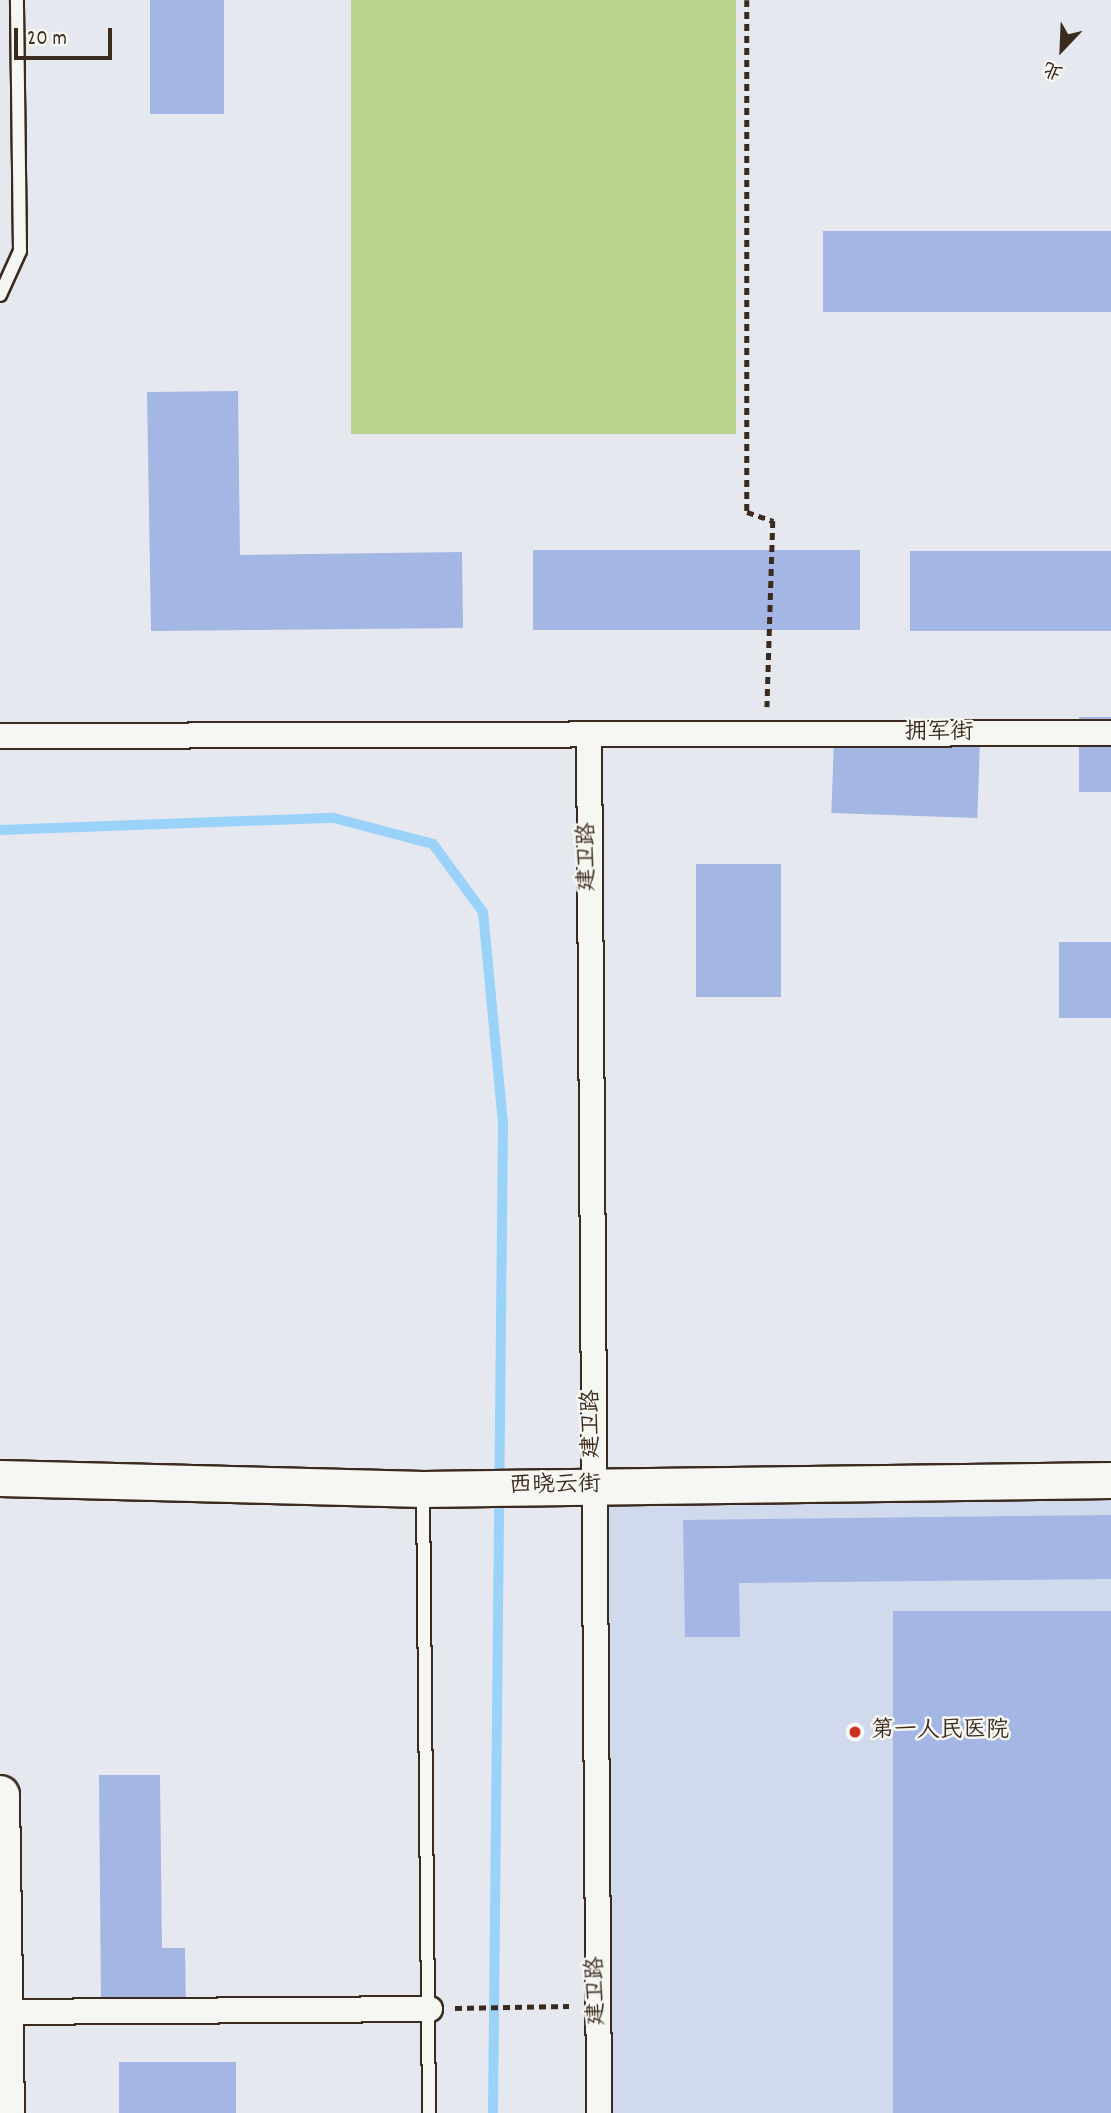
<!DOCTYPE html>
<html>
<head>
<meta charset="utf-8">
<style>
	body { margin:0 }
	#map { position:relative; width:1111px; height:2113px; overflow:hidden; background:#e5e9ef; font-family:Dekko,"LXGW WenKai TC",sans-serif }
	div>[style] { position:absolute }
	.built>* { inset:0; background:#d1daec; transform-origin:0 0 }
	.green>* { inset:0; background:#b9d58d; transform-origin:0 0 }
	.stream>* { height:10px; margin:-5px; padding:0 5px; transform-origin:5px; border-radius:5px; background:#9bd2fa }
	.building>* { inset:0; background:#a3b6e4; transform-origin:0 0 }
	.path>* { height:4.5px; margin-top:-2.25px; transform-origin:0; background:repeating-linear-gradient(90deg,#3b2a1e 0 7px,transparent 0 12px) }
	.roads { filter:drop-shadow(2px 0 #3b2a1e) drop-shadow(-2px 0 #3b2a1e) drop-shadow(0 2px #3b2a1e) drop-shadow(0 -2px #3b2a1e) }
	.lane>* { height:12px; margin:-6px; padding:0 6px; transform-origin:6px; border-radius:6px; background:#f6f6f2 }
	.street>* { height:24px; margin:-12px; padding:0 12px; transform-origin:12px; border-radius:12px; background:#f6f6f2 }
	.secondary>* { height:35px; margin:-17.5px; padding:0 17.5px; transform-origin:17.5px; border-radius:17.5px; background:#f6f6f2 }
	.primary>* { height:38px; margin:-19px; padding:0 19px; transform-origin:19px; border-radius:19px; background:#f6f6f2 }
	.dots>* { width:19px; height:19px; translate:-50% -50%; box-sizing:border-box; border:4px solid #f6f6f2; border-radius:50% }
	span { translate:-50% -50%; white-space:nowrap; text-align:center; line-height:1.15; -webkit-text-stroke:5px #f6f6f2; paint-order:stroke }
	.street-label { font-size:23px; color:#3b2a1e }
	.poi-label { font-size:23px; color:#3b2a1e }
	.left { translate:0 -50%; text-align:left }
	.north { position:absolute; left:1027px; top:14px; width:70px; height:70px; -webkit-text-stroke:5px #f6f6f2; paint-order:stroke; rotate:203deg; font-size:19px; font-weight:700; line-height:28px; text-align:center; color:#3b2a1e }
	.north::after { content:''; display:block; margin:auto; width:24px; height:32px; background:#3b2a1e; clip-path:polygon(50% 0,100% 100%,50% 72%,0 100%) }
	.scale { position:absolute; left:14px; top:28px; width:98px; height:32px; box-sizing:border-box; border:4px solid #3b2a1e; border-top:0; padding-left:9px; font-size:21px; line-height:24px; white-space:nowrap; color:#3b2a1e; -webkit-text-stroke:5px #f6f6f2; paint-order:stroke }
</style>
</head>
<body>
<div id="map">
	<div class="built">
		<i style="left:1111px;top:1487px;width:626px;height:515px;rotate:90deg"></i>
	</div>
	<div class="green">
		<i style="left:351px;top:0;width:385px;height:434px"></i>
	</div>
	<div class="stream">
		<i style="left:0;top:830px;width:334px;rotate:-2.1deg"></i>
		<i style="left:334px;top:818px;width:102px;rotate:14.7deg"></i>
		<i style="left:433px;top:844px;width:84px;rotate:53.7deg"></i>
		<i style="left:483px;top:912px;width:213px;rotate:84.6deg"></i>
		<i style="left:503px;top:1124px;width:989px;rotate:90.58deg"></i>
	</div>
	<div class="building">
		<i style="left:150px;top:0;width:74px;height:114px"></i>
		<i style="left:823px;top:231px;width:288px;height:81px"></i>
		<i style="clip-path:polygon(238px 391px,240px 555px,462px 552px,463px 628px,151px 631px,147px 392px)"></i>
		<i style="left:533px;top:550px;width:327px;height:80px"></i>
		<i style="left:910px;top:551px;width:201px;height:80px"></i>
		<i style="left:1079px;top:717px;width:32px;height:75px"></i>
		<i style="left:834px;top:738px;width:146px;height:75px;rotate:2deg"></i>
		<i style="left:696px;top:864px;width:85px;height:133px"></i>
		<i style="left:1111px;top:942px;width:76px;height:52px;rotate:90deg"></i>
		<i style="clip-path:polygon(1111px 1515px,1111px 1579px,739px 1583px,740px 1637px,685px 1637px,683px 1520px)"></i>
		<i style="left:1111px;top:1611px;width:502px;height:218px;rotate:90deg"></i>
		<i style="clip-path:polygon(99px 1775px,160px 1775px,162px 1948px,185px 1948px,186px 2006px,101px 2006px)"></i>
		<i style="left:236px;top:2062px;width:51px;height:117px;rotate:90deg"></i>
	</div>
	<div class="path">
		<i style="left:747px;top:0;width:512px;rotate:90deg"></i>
		<i style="left:747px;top:512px;width:28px;rotate:19deg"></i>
		<i style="left:773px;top:521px;width:186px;rotate:91.8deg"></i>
		<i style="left:455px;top:2008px;width:114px;rotate:-1deg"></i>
	</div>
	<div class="roads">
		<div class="lane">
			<i style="left:0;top:295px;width:48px;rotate:-65.6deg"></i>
			<i style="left:20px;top:251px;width:251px;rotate:-90.7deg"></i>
			<i style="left:423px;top:1490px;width:623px;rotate:89.45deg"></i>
		</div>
		<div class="street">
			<i style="left:0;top:736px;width:1111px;rotate:-0.15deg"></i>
			<i style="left:589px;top:736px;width:1377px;rotate:89.58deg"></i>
			<i style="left:4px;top:2012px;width:426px;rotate:-0.4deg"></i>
		</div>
		<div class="secondary">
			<i style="left:0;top:1478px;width:423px;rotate:1.5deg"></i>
			<i style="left:423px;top:1489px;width:688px;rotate:-0.75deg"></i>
		</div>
		<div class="primary">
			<i style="left:0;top:1795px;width:318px;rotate:89.1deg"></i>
		</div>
	</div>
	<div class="dots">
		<i style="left:855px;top:1732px;background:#c8321e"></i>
	</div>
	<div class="street-label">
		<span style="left:939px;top:734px">拥军街</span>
		<span style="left:589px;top:857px;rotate:-90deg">建卫路</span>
		<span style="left:593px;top:1424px;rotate:-90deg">建卫路</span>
		<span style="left:555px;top:1487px;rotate:-1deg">西晓云街</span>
		<span style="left:598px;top:1991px;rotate:-91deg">建卫路</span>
	</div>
	<div class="poi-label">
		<span class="left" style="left:871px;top:1732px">第一人民医院</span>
	</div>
	<div class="north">北</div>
	<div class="scale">20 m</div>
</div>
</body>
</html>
